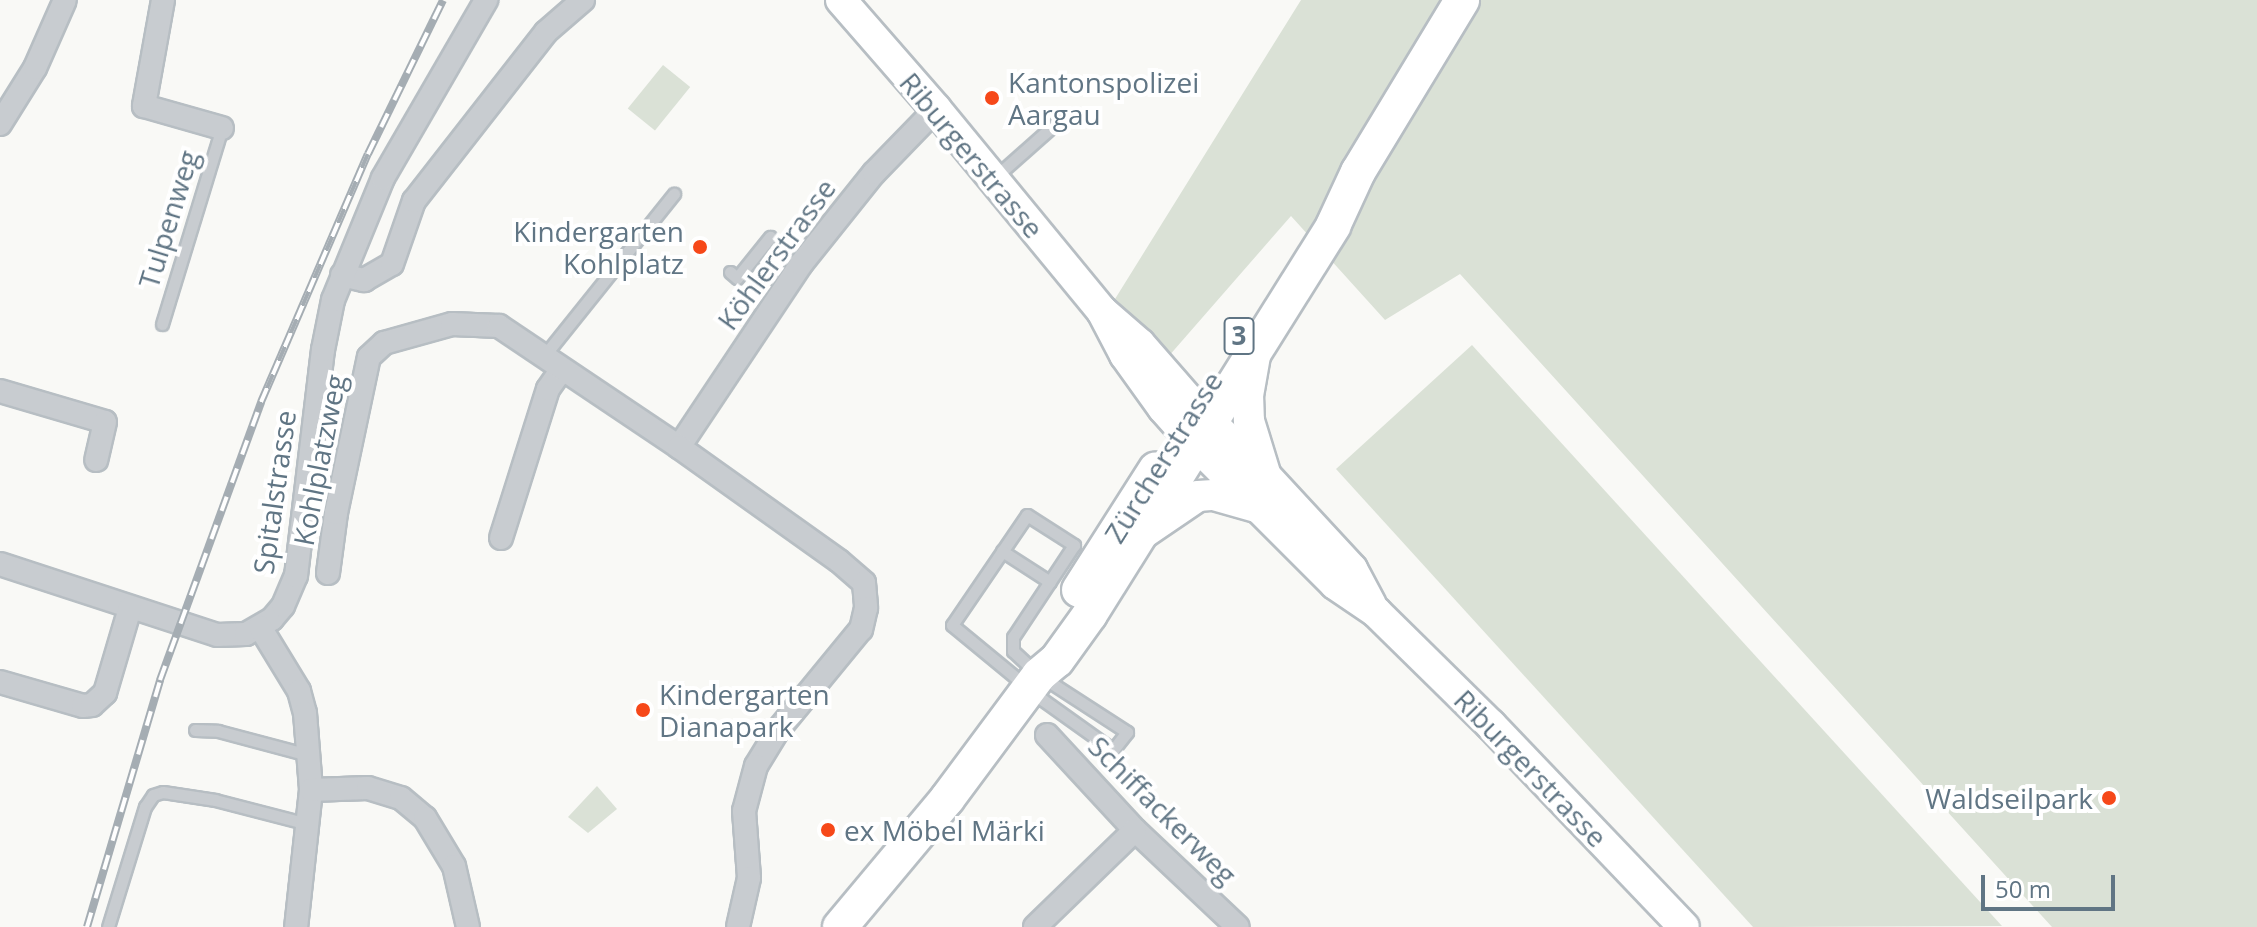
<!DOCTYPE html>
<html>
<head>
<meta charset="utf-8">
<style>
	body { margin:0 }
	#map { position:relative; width:2257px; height:927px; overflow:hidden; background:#f9f9f6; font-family:"Open Sans",sans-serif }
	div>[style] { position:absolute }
	.green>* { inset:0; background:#dae1d6; transform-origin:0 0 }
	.roads { filter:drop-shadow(2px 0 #b7bec3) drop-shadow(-2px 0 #b7bec3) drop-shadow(0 2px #b7bec3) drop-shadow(0 -2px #b7bec3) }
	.lane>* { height:11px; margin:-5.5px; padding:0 5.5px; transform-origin:5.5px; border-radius:5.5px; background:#c8ccd0 }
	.street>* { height:22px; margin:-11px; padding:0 11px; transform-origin:11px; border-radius:11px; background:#c8ccd0 }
	.secondary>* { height:30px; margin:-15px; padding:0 15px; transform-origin:15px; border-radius:15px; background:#fff }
	.primary>* { height:34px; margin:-17px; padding:0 17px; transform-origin:17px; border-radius:17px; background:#fff }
	.rail>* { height:8px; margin-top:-4px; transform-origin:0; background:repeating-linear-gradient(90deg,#fff 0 15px,#a5adb3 0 30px); box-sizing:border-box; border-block:2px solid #a5adb3 }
	.dots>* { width:22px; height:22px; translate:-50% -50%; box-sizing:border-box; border:4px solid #fff; border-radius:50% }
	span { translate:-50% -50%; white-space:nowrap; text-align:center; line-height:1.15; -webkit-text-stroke:8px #fff; paint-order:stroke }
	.shield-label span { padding:2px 6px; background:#fff; border:2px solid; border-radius:6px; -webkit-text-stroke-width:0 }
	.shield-label { font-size:26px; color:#607584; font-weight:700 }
	.poi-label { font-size:28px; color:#607584 }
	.left { translate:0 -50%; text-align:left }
	.right { translate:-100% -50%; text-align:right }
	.street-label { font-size:28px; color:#607584 }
	.scale { position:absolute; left:1981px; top:875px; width:134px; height:36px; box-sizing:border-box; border:4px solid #607584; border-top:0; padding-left:10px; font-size:24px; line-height:28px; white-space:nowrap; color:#607584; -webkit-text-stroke:6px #fff; paint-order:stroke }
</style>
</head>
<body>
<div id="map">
	<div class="green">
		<i style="clip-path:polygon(1301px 0,2257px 0,2257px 927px,2052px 927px,1460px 274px,1385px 320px,1291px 216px,1168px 357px,1115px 299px)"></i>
		<i style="left:663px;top:65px;width:35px;height:56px;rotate:39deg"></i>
		<i style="clip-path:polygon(1472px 345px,2002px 926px,1753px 927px,1336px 469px)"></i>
		<i style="clip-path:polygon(597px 786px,617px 809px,588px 833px,568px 817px)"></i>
	</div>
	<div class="roads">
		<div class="lane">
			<i style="left:993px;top:179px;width:95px;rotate:-41.6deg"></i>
			<i style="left:730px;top:272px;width:9px;rotate:41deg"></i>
			<i style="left:737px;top:278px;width:53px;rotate:-51.2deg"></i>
			<i style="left:162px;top:324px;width:205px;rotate:-73deg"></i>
			<i style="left:544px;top:356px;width:208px;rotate:-51.3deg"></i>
			<i style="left:1027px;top:515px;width:56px;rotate:32.6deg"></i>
			<i style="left:1074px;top:545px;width:110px;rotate:123.5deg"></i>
			<i style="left:1013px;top:637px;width:14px;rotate:90deg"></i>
			<i style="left:1013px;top:651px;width:35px;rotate:43deg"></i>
			<i style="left:1039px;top:675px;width:105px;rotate:32.9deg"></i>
			<i style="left:1127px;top:732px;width:23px;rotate:128deg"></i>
			<i style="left:1113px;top:750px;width:86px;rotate:-144.5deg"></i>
			<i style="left:1043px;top:700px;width:118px;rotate:-140.5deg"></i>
			<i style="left:952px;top:625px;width:133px;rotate:-55.7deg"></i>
			<i style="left:1002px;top:551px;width:57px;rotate:32.9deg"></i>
			<i style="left:195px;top:730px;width:23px;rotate:2deg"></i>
			<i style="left:218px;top:731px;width:93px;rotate:14.9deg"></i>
			<i style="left:108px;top:927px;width:126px;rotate:-72.9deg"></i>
			<i style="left:145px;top:807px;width:14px;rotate:-56deg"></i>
			<i style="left:153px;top:795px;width:10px;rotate:-17deg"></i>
			<i style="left:163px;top:792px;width:53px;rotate:8.7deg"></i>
			<i style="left:215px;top:800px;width:96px;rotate:14.5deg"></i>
		</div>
		<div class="street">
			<i style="left:163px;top:0;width:108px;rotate:100.2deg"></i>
			<i style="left:144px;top:106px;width:81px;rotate:15.8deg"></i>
			<i style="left:0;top:124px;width:66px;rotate:-58deg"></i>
			<i style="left:35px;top:68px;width:74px;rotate:-66.2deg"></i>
			<i style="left:342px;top:275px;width:23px;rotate:13deg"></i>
			<i style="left:364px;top:280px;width:32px;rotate:-30deg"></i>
			<i style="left:392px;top:264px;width:67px;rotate:-70.8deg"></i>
			<i style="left:414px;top:201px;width:214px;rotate:-52deg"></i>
			<i style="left:546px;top:32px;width:49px;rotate:-40.9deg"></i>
			<i style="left:0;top:391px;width:109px;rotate:16.4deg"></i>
			<i style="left:105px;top:422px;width:39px;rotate:103deg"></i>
			<i style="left:679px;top:447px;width:220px;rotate:-56.3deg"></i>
			<i style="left:801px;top:264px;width:117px;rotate:-51.3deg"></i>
			<i style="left:874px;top:173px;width:89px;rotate:-45.9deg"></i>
			<i style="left:501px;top:538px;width:156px;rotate:-72.5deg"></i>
			<i style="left:548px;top:389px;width:24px;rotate:-55deg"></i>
			<i style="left:0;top:564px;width:228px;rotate:18.1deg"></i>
			<i style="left:217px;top:635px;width:29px;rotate:-2deg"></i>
			<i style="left:246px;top:634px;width:30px;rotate:-30deg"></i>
			<i style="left:272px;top:619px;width:17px;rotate:-50deg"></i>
			<i style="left:283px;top:606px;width:33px;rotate:-67deg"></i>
			<i style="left:296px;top:576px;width:228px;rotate:-83.2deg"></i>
			<i style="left:323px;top:350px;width:51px;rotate:-78.7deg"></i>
			<i style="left:333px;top:300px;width:132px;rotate:-67.7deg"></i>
			<i style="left:383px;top:178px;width:206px;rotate:-59.9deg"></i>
			<i style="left:328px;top:573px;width:61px;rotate:-82.4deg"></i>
			<i style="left:336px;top:513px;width:159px;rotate:-78.1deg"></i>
			<i style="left:369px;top:357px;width:21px;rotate:-43deg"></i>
			<i style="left:384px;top:343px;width:71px;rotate:-15.6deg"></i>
			<i style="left:452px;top:324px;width:47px;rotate:2.4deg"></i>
			<i style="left:499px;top:326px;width:217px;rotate:33.9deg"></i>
			<i style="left:679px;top:447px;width:196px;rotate:35.5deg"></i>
			<i style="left:839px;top:561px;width:33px;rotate:41deg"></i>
			<i style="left:864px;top:583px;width:25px;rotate:85deg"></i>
			<i style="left:866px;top:608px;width:22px;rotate:103deg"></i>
			<i style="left:861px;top:629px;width:131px;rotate:129.4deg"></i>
			<i style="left:778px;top:730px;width:42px;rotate:121.4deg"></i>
			<i style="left:756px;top:766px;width:47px;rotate:104.9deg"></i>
			<i style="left:744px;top:811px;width:67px;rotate:85.7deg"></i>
			<i style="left:749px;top:878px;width:50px;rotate:102.7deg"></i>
			<i style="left:260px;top:627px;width:75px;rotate:58.6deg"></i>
			<i style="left:299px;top:691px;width:23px;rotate:75deg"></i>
			<i style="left:305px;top:713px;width:77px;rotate:85.5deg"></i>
			<i style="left:311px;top:790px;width:138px;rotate:96.2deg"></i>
			<i style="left:0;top:682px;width:86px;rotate:16.1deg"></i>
			<i style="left:83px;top:706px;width:9px;rotate:-6deg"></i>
			<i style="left:92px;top:705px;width:18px;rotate:-43deg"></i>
			<i style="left:105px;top:693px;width:89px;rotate:-73.6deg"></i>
			<i style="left:1047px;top:735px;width:129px;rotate:47.2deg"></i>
			<i style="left:1135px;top:830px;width:141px;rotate:43.3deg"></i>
			<i style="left:311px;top:790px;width:57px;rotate:-2deg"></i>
			<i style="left:368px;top:788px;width:34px;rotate:17deg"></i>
			<i style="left:401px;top:798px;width:31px;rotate:40deg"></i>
			<i style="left:425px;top:818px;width:56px;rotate:58.9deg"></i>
			<i style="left:454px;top:866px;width:63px;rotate:77.1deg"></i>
			<i style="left:1035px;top:927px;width:139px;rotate:-44.1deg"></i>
		</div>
		<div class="secondary">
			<i style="left:841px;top:0;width:145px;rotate:48.9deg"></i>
			<i style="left:936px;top:109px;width:261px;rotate:50.6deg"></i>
			<i style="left:1102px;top:311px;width:50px;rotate:41deg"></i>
			<i style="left:1140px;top:344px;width:82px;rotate:48.9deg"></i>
			<i style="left:1194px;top:406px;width:99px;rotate:44.2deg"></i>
			<i style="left:1265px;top:475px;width:128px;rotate:47.2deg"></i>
			<i style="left:1352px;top:569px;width:40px;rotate:62deg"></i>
			<i style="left:1102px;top:311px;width:50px;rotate:62.4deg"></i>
			<i style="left:1125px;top:355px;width:65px;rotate:54.4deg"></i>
			<i style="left:1163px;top:408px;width:48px;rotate:48.4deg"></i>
			<i style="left:1195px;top:444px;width:198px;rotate:45deg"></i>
			<i style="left:1335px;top:584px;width:50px;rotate:34.3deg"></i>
			<i style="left:1376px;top:612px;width:161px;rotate:44.5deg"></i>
			<i style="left:1491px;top:725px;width:279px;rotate:46.3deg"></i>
			<i style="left:1255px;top:356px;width:39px;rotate:100deg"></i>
			<i style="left:1248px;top:394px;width:27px;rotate:88deg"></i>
			<i style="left:1249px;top:421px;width:54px;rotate:72.9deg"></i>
			<i style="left:1145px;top:532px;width:64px;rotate:-34.2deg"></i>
			<i style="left:1198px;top:496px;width:16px;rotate:-4deg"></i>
			<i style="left:1214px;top:495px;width:44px;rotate:15.9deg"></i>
		</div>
		<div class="primary">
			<i style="left:1079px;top:590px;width:143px;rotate:-57.5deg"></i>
			<i style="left:840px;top:927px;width:167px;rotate:-50.1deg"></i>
			<i style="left:947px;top:799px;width:154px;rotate:-53.4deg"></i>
			<i style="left:1039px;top:675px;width:23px;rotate:-40deg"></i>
			<i style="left:1057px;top:660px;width:57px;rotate:-54.3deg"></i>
			<i style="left:1090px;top:614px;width:458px;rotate:-57.9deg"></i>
			<i style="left:1333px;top:226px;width:60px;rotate:-65.2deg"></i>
			<i style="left:1358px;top:172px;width:201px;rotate:-58.8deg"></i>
		</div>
	</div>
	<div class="rail">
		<i style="left:87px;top:927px;width:258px;rotate:-73.5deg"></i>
		<i style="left:160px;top:680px;width:296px;rotate:-70deg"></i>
		<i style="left:261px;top:402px;width:270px;rotate:-66.7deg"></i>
		<i style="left:368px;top:154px;width:171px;rotate:-64deg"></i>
	</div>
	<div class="dots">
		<i style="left:992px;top:98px;background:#f64819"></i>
		<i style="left:700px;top:247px;background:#f64819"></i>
		<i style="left:643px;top:710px;background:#f64819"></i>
		<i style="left:2109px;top:798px;background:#f64819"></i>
		<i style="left:828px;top:830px;background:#f64819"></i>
	</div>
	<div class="shield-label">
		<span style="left:1239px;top:336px">3</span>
	</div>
	<div class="poi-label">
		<span class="left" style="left:1008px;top:98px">Kantonspolizei<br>Aargau</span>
		<span class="right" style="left:684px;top:247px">Kindergarten<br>Kohlplatz</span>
		<span class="left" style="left:659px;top:710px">Kindergarten<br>Dianapark</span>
		<span class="right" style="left:2093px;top:798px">Waldseilpark</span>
		<span class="left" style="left:844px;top:830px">ex Möbel Märki</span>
	</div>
	<div class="street-label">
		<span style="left:972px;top:155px;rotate:50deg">Riburgerstrasse</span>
		<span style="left:168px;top:219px;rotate:-73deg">Tulpenweg</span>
		<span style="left:776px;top:254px;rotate:-54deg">Köhlerstrasse</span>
		<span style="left:1163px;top:457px;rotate:-58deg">Zürcherstrasse</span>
		<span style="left:319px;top:460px;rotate:-79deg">Kohlplatzweg</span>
		<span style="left:274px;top:492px;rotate:-82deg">Spitalstrasse</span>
		<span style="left:1531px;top:768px;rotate:46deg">Riburgerstrasse</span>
		<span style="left:1163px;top:810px;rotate:45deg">Schiffackerweg</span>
	</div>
	<div class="scale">50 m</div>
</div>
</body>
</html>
